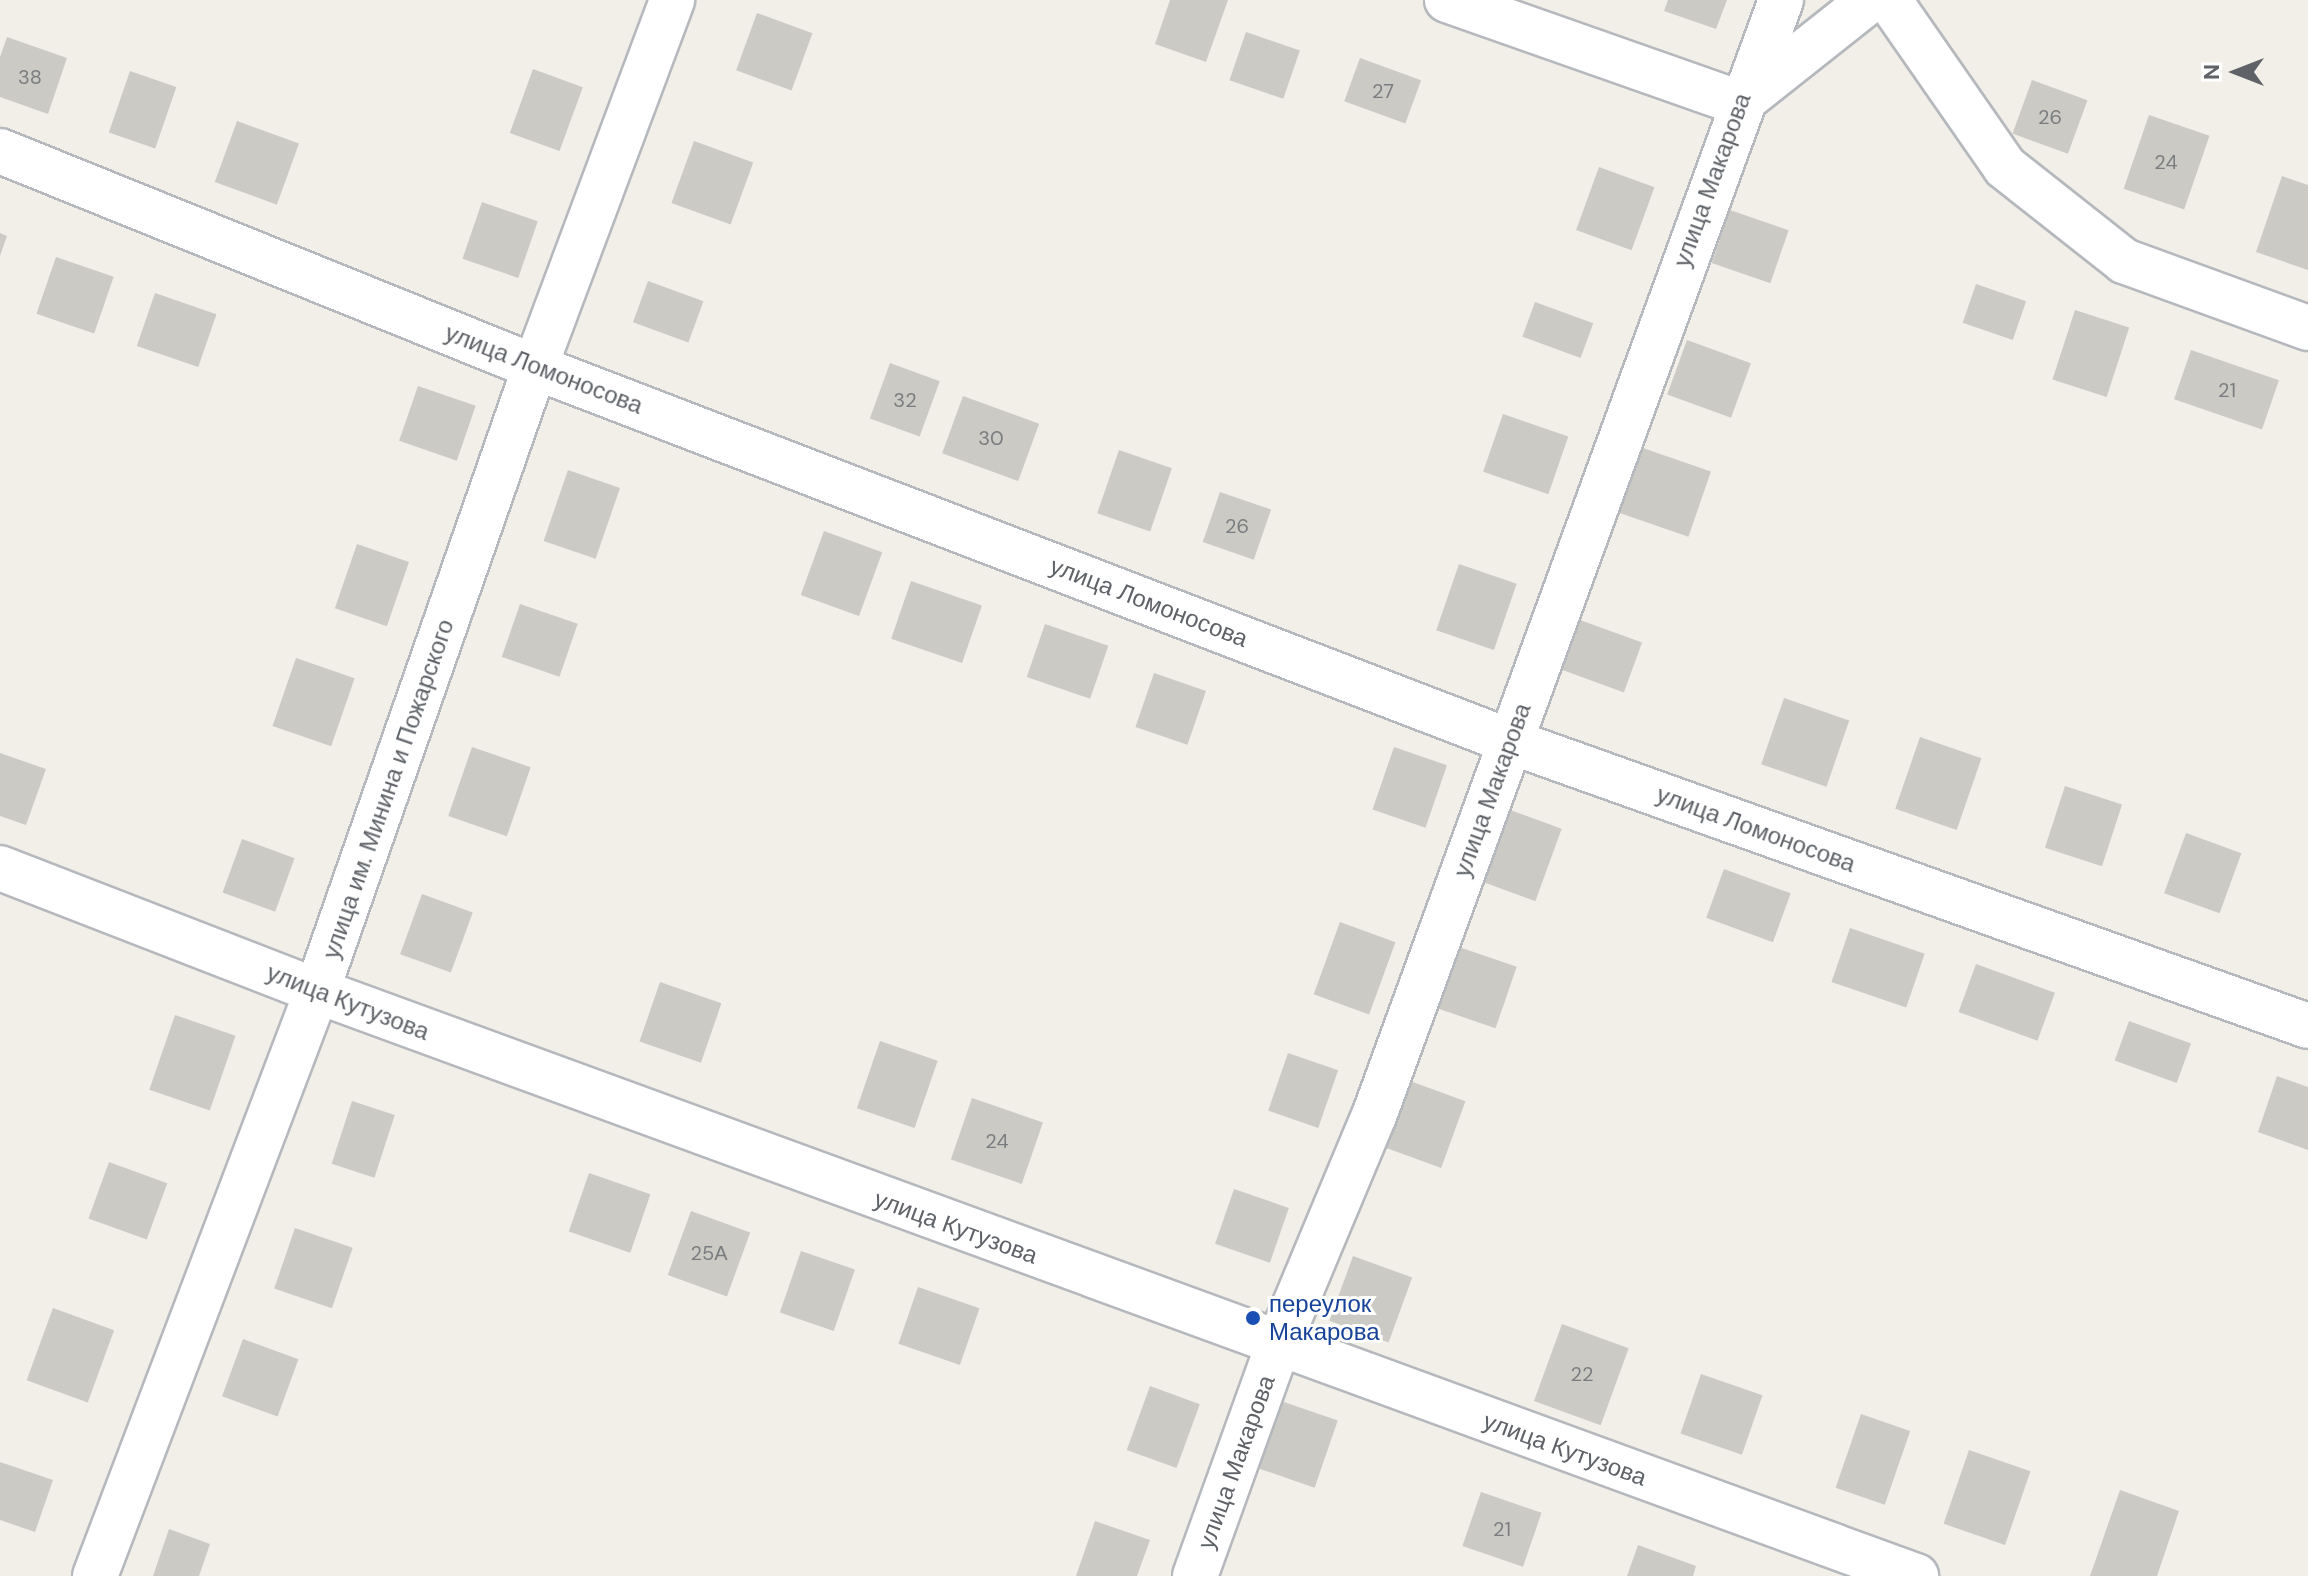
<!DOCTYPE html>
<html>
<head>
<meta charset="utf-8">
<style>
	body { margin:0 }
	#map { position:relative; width:2308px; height:1576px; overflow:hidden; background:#f1efe8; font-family:"DM Sans",sans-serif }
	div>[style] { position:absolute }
	.building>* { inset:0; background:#cccac5; transform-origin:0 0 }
	.roads { filter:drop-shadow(2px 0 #b5b8bc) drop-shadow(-2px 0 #b5b8bc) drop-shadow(0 2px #b5b8bc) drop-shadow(0 -2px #b5b8bc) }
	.minor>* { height:44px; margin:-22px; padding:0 22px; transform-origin:22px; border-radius:22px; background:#fff }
	.dots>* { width:22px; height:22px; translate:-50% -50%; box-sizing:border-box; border:4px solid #fff; border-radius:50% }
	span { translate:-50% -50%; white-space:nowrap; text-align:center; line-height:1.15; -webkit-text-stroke:6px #fff; paint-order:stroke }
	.number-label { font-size:20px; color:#7a7d7f }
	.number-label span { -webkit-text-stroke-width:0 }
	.street-label { font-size:24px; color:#5f6368 }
	.transit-label { font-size:24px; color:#164399 }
	.left { translate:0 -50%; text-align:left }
	.north { position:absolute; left:2196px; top:32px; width:80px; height:80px; -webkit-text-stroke:6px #fff; paint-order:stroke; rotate:270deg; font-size:22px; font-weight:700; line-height:32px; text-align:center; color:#5f6368 }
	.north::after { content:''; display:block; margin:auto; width:28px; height:36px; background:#5f6368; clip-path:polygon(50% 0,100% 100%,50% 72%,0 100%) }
</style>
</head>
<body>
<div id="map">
	<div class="building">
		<i style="clip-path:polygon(1170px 0,1228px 0,1206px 62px,1155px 44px)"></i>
		<i style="clip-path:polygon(1668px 0,1727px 0,1716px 29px,1664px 11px)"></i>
		<i style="left:757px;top:13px;width:59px;height:61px;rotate:20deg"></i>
		<i style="left:1246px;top:32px;width:57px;height:51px;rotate:19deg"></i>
		<i style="clip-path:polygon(7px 37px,67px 58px,48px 114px,0 97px,0 57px)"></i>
		<i style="left:1360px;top:58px;width:65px;height:46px;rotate:20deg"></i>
		<i style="left:533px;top:69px;width:53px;height:68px;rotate:20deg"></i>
		<i style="left:130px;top:71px;width:49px;height:65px;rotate:19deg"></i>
		<i style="left:2032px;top:80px;width:59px;height:57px;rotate:20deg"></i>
		<i style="left:2149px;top:115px;width:64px;height:78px;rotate:19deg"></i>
		<i style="left:237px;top:121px;width:66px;height:65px;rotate:20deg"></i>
		<i style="left:694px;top:141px;width:63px;height:66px;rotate:20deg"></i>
		<i style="left:1599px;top:167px;width:59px;height:67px;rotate:20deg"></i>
		<i style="clip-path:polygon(2282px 176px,2308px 185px,2308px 270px,2256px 252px)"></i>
		<i style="left:482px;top:202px;width:59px;height:60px;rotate:19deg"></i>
		<i style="left:1730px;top:210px;width:62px;height:56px;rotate:19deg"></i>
		<i style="clip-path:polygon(0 233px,7px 236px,0 256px)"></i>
		<i style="left:56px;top:257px;width:61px;height:60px;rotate:19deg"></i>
		<i style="left:648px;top:281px;width:59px;height:44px;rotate:20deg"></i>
		<i style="left:1976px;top:284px;width:53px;height:41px;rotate:19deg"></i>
		<i style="left:155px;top:293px;width:65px;height:56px;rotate:19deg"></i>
		<i style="left:1535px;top:302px;width:62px;height:37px;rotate:20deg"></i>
		<i style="left:2075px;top:310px;width:57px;height:73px;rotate:18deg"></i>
		<i style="left:1687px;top:340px;width:68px;height:58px;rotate:20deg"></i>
		<i style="left:2191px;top:350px;width:93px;height:52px;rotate:19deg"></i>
		<i style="left:890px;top:363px;width:53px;height:59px;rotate:20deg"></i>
		<i style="left:418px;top:386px;width:61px;height:58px;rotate:19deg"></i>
		<i style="left:963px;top:396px;width:81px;height:61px;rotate:20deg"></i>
		<i style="left:1503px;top:414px;width:69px;height:61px;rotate:19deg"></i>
		<i style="left:1640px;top:447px;width:75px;height:69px;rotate:19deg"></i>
		<i style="left:1119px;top:450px;width:56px;height:67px;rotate:19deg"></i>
		<i style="left:568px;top:470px;width:55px;height:75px;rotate:19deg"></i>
		<i style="left:1220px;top:492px;width:54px;height:53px;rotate:19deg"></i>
		<i style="left:824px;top:531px;width:62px;height:68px;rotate:20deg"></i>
		<i style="left:357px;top:544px;width:55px;height:68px;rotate:19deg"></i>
		<i style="left:1459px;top:564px;width:61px;height:70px;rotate:19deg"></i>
		<i style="left:911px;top:581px;width:75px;height:61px;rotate:19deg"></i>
		<i style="left:520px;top:604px;width:61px;height:56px;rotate:19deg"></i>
		<i style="left:1580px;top:620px;width:66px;height:53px;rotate:20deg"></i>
		<i style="left:1045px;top:624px;width:67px;height:56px;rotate:19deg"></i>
		<i style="left:296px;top:658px;width:62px;height:72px;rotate:19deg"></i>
		<i style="left:1154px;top:673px;width:55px;height:57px;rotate:19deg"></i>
		<i style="left:1784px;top:698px;width:69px;height:70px;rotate:19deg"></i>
		<i style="left:1920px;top:737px;width:65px;height:76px;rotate:19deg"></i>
		<i style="left:472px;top:747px;width:62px;height:73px;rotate:19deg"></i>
		<i style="left:1394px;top:747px;width:56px;height:66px;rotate:19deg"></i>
		<i style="clip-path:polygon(0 753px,46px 769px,26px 825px,0 816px)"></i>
		<i style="left:2065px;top:786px;width:60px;height:65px;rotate:18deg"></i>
		<i style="left:1510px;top:810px;width:55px;height:77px;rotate:20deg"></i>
		<i style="left:2186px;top:833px;width:59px;height:64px;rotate:20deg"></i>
		<i style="left:242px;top:839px;width:56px;height:57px;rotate:20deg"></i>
		<i style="left:1724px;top:869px;width:71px;height:52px;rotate:20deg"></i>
		<i style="left:422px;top:894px;width:54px;height:64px;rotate:20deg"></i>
		<i style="left:1340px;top:922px;width:59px;height:77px;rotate:20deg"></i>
		<i style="left:1850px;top:928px;width:79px;height:57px;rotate:19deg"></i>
		<i style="left:1459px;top:947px;width:61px;height:65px;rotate:19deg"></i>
		<i style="left:1976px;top:964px;width:84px;height:51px;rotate:20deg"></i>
		<i style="left:660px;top:982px;width:65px;height:63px;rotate:19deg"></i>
		<i style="left:175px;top:1015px;width:64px;height:79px;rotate:19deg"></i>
		<i style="left:2129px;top:1021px;width:66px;height:42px;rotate:20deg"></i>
		<i style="left:880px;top:1041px;width:61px;height:71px;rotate:19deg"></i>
		<i style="left:1288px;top:1053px;width:53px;height:61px;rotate:19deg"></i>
		<i style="clip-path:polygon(2277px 1076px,2308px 1087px,2308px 1150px,2258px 1132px)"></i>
		<i style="left:1410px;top:1081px;width:59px;height:71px;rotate:20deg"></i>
		<i style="left:972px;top:1098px;width:75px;height:65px;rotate:19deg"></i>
		<i style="left:352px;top:1101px;width:45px;height:66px;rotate:18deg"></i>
		<i style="left:109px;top:1162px;width:62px;height:60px;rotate:20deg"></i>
		<i style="left:589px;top:1173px;width:65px;height:62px;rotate:19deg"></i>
		<i style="left:1234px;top:1189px;width:58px;height:58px;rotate:19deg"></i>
		<i style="left:691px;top:1211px;width:63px;height:68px;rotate:20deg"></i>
		<i style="left:295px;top:1228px;width:61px;height:64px;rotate:19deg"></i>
		<i style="left:801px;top:1251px;width:57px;height:65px;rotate:19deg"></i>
		<i style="left:1353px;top:1256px;width:63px;height:69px;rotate:20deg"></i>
		<i style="left:918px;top:1287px;width:65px;height:60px;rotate:19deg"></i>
		<i style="left:53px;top:1308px;width:65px;height:77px;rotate:20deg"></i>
		<i style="left:1562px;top:1324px;width:71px;height:82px;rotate:20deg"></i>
		<i style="left:243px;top:1339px;width:59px;height:61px;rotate:20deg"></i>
		<i style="left:1701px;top:1374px;width:65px;height:63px;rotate:19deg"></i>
		<i style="left:1150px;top:1386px;width:53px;height:68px;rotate:20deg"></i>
		<i style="left:1281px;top:1401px;width:60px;height:71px;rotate:19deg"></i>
		<i style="left:1861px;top:1414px;width:52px;height:78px;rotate:19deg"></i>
		<i style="left:1969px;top:1450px;width:65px;height:78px;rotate:19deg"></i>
		<i style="clip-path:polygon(0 1462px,53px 1480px,35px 1532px,0 1520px)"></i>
		<i style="clip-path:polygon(2120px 1490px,2179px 1511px,2157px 1576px,2090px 1576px)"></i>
		<i style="left:1481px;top:1492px;width:64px;height:57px;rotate:19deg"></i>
		<i style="clip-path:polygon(1095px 1521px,1150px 1540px,1137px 1576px,1076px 1576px)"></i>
		<i style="clip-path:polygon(169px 1529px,210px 1544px,199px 1576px,153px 1576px)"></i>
		<i style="clip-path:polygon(1638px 1545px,1696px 1566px,1693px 1576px,1627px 1576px)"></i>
	</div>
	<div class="roads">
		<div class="minor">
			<i style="left:1447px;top:0;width:311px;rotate:19.4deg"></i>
			<i style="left:1740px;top:103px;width:166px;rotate:-38.4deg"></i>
			<i style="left:1889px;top:0;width:203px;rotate:55.2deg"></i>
			<i style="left:2005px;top:167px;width:152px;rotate:38.3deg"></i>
			<i style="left:2124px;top:261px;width:196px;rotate:20deg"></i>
			<i style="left:0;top:151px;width:577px;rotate:21.99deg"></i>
			<i style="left:535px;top:367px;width:1043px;rotate:21.01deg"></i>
			<i style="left:1509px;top:741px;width:848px;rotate:19.63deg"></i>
			<i style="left:0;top:868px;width:340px;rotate:21.2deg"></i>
			<i style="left:317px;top:991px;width:1703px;rotate:20.1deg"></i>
			<i style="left:95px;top:1576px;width:626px;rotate:-69.22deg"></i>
			<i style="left:317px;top:991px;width:661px;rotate:-70.74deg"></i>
			<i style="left:535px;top:367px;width:392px;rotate:-69.5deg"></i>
			<i style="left:1195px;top:1576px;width:245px;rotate:-70.2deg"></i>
			<i style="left:1278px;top:1345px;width:248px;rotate:-67.3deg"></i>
			<i style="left:1374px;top:1116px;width:1188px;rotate:-69.96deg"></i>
		</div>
	</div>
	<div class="dots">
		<i style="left:1253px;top:1318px;background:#1a4fb4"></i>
	</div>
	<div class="number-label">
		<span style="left:30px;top:77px">38</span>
		<span style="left:1383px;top:91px">27</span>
		<span style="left:2050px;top:117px">26</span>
		<span style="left:2166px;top:162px">24</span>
		<span style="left:2227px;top:390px">21</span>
		<span style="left:905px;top:400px">32</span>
		<span style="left:991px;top:438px">30</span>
		<span style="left:1237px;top:526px">26</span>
		<span style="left:997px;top:1141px">24</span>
		<span style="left:709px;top:1253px">25А</span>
		<span style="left:1582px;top:1374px">22</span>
		<span style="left:1502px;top:1529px">21</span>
	</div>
	<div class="street-label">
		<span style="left:1712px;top:180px;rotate:-70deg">улица Макарова</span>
		<span style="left:544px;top:369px;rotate:21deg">улица Ломоносова</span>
		<span style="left:1149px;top:602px;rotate:21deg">улица Ломоносова</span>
		<span style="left:388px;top:789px;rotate:-71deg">улица им. Минина и Пожарского</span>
		<span style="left:1492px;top:790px;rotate:-70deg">улица Макарова</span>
		<span style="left:1756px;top:829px;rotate:20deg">улица Ломоносова</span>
		<span style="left:348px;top:1002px;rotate:21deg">улица Кутузова</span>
		<span style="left:956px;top:1227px;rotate:20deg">улица Кутузова</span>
		<span style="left:1565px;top:1449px;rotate:20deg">улица Кутузова</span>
		<span style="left:1236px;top:1462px;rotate:-70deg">улица Макарова</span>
	</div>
	<div class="transit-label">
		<span class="left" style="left:1269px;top:1318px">переулок<br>Макарова</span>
	</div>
	<div class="north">N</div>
</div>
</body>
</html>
